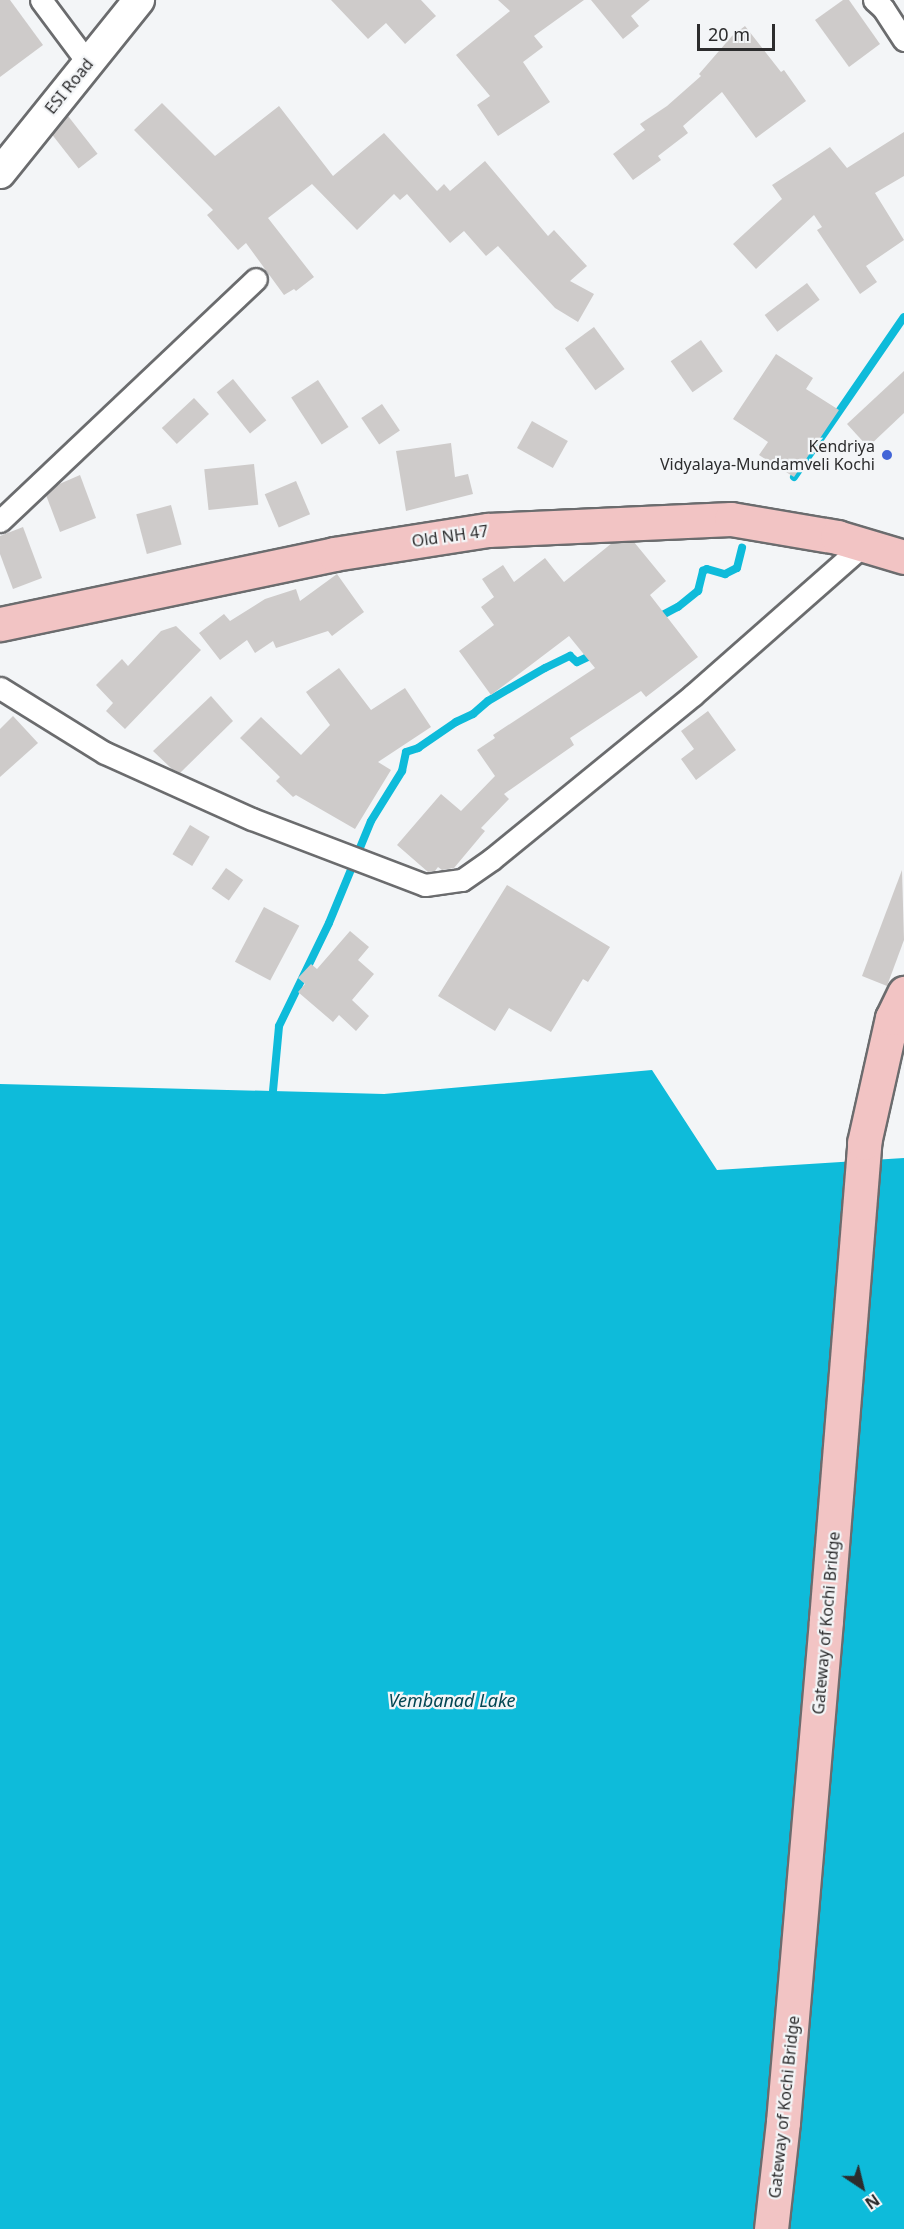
<!DOCTYPE html>
<html>
<head>
<meta charset="utf-8">
<style>
	body { margin:0 }
	#map { position:relative; width:904px; height:2229px; overflow:hidden; background:#f3f5f7; font-family:"Noto Sans",sans-serif }
	div>[style] { position:absolute }
	.water>* { inset:0; background:#0ebbda }
	.stream>* { height:8px; margin:-4px; padding:0 4px; transform-origin:4px; border-radius:4px; background:#0ebbda }
	.building>* { inset:0; background:#cecbca; transform-origin:0 0 }
	.roads { filter:drop-shadow(2px 0 #6b6c6e) drop-shadow(-2px 0 #6b6c6e) drop-shadow(0 2px #6b6c6e) drop-shadow(0 -2px #6b6c6e) }
	.minor>* { height:21px; margin:-10.5px; padding:0 10.5px; transform-origin:10.5px; border-radius:10.5px; background:#fff }
	.secondary>* { height:30px; margin:-15px; padding:0 15px; transform-origin:15px; border-radius:15px; background:#fff }
	.primary>* { height:33px; margin:-16.5px; padding:0 16.5px; transform-origin:16.5px; border-radius:16.5px; background:#f2c4c4 }
	.dots>* { width:16px; height:16px; translate:-50% -50%; box-sizing:border-box; border:3px solid #f3f5f7; border-radius:50% }
	span { translate:-50% -50%; white-space:nowrap; text-align:center; line-height:1.15; -webkit-text-stroke:4.5px #f3f5f7; paint-order:stroke }
	.street-label { font-size:16px; color:#2c2c2d }
	.poi-label { font-size:16px; color:#2c2c2d }
	.right { translate:-100% -50%; text-align:right }
	.water-label { font-size:18px; color:#024652; font-style:italic }
	.north { position:absolute; left:832px; top:2157px; width:60px; height:60px; -webkit-text-stroke:4px #f3f5f7; paint-order:stroke; rotate:145deg; font-size:16px; font-weight:700; line-height:24px; text-align:center; color:#2c2c2d }
	.north::after { content:''; display:block; margin:auto; width:21px; height:27px; background:#2c2c2d; clip-path:polygon(50% 0,100% 100%,50% 72%,0 100%) }
	.scale { position:absolute; left:697px; top:24px; width:78px; height:27px; box-sizing:border-box; border:3px solid #2c2c2d; border-top:0; padding-left:8px; font-size:18px; line-height:21px; white-space:nowrap; color:#2c2c2d; -webkit-text-stroke:4px #f3f5f7; paint-order:stroke }
</style>
</head>
<body>
<div id="map">
	<div class="water">
		<i style="clip-path:polygon(652px 1070px,717px 1170px,904px 1158px,904px 2229px,0 2229px,0 1084px,384px 1094px)"></i>
	</div>
	<div class="stream">
		<i style="left:794px;top:477px;width:194px;rotate:-55.5deg"></i>
		<i style="left:655px;top:619px;width:26px;rotate:-28deg"></i>
		<i style="left:678px;top:607px;width:26px;rotate:-39deg"></i>
		<i style="left:698px;top:591px;width:21px;rotate:-76deg"></i>
		<i style="left:703px;top:571px;width:4px;rotate:-27deg"></i>
		<i style="left:707px;top:569px;width:19px;rotate:16deg"></i>
		<i style="left:725px;top:574px;width:13px;rotate:-27deg"></i>
		<i style="left:737px;top:568px;width:21px;rotate:-76deg"></i>
		<i style="left:273px;top:1091px;width:65px;rotate:-84.7deg"></i>
		<i style="left:279px;top:1026px;width:114px;rotate:-64.1deg"></i>
		<i style="left:329px;top:923px;width:110px;rotate:-67.6deg"></i>
		<i style="left:371px;top:821px;width:59px;rotate:-58.2deg"></i>
		<i style="left:402px;top:771px;width:19px;rotate:-78deg"></i>
		<i style="left:406px;top:752px;width:13px;rotate:-18deg"></i>
		<i style="left:418px;top:748px;width:46px;rotate:-34.4deg"></i>
		<i style="left:456px;top:722px;width:19px;rotate:-25deg"></i>
		<i style="left:473px;top:714px;width:20px;rotate:-41deg"></i>
		<i style="left:488px;top:701px;width:66px;rotate:-30.1deg"></i>
		<i style="left:545px;top:668px;width:28px;rotate:-26deg"></i>
		<i style="left:570px;top:656px;width:9px;rotate:41deg"></i>
		<i style="left:577px;top:662px;width:21px;rotate:-25deg"></i>
	</div>
	<div class="building">
		<i style="clip-path:polygon(0 0,10px 0,43px 45px,0 77px)"></i>
		<i style="clip-path:polygon(331px 0,421px 0,436px 16px,405px 44px,386px 23px,368px 39px)"></i>
		<i style="clip-path:polygon(498px 0,584px 0,534px 36px,543px 47px,523px 62px,550px 102px,498px 136px,477px 105px,490px 96px,456px 55px,510px 11px)"></i>
		<i style="clip-path:polygon(591px 0,650px 0,631px 16px,639px 26px,623px 39px)"></i>
		<i style="clip-path:polygon(843px 0,849px 0,880px 44px,849px 67px,815px 20px)"></i>
		<i style="clip-path:polygon(745px 26px,781px 72px,784px 70px,806px 101px,756px 138px,722px 92px,683px 126px,688px 133px,658px 156px,661px 160px,633px 180px,613px 154px,645px 130px,640px 124px,667px 106px,701px 76px,699px 74px,732px 36px)"></i>
		<i style="clip-path:polygon(162px 103px,215px 156px,279px 106px,333px 176px,384px 133px,437px 191px,444px 184px,450px 191px,485px 161px,548px 236px,554px 230px,587px 266px,570px 281px,594px 294px,578px 322px,555px 308px,498px 246px,486px 256px,464px 231px,450px 243px,407px 194px,400px 200px,394px 194px,357px 230px,312px 184px,268px 218px,314px 277px,296px 291px,294px 289px,284px 295px,246px 243px,238px 250px,207px 215px,213px 210px,134px 130px)"></i>
		<i style="left:68px;top:116px;width:48px;height:24px;rotate:52deg"></i>
		<i style="clip-path:polygon(904px 132px,904px 176px,875px 193px,904px 240px,866px 266px,877px 282px,860px 294px,817px 230px,822px 227px,814px 215px,756px 269px,733px 244px,782px 199px,772px 185px,809px 161px,830px 147px,847px 168px)"></i>
		<i style="left:807px;top:283px;width:21px;height:53px;rotate:53deg"></i>
		<i style="left:594px;top:327px;width:52px;height:36px;rotate:54deg"></i>
		<i style="left:701px;top:340px;width:38px;height:37px;rotate:55deg"></i>
		<i style="clip-path:polygon(776px 354px,813px 378px,806px 389px,839px 410px,794px 477px,759px 455px,768px 442px,733px 419px)"></i>
		<i style="clip-path:polygon(904px 371px,904px 413px,868px 447px,847px 424px)"></i>
		<i style="left:233px;top:379px;width:53px;height:21px;rotate:51deg"></i>
		<i style="left:318px;top:380px;width:56px;height:32px;rotate:57deg"></i>
		<i style="left:194px;top:398px;width:22px;height:44px;rotate:47deg"></i>
		<i style="left:382px;top:404px;width:32px;height:25px;rotate:56deg"></i>
		<i style="left:532px;top:421px;width:41px;height:31px;rotate:29deg"></i>
		<i style="clip-path:polygon(451px 443px,455px 477px,468px 474px,473px 494px,406px 511px,396px 451px)"></i>
		<i style="left:254px;top:464px;width:41px;height:50px;rotate:84deg"></i>
		<i style="clip-path:polygon(80px 475px,96px 518px,60px 532px,46px 495px,57px 485px)"></i>
		<i style="left:296px;top:481px;width:36px;height:34px;rotate:67deg"></i>
		<i style="left:171px;top:505px;width:41px;height:36px;rotate:75deg"></i>
		<i style="clip-path:polygon(23px 527px,42px 578px,13px 589px,0 554px,0 536px)"></i>
		<i style="clip-path:polygon(634px 542px,666px 581px,650px 595px,698px 657px,646px 697px,641px 691px,570px 738px,574px 745px,504px 794px,509px 799px,481px 828px,485px 831px,454px 868px,442px 870px,438px 867px,435px 871px,428px 872px,397px 845px,441px 794px,461px 811px,495px 776px,477px 750px,495px 738px,493px 735px,595px 668px,569px 636px,491px 695px,459px 651px,494px 625px,481px 607px,494px 597px,482px 579px,503px 565px,514px 582px,545px 558px,564px 582px,612px 543px)"></i>
		<i style="clip-path:polygon(337px 574px,364px 612px,332px 636px,328px 631px,276px 648px,273px 641px,255px 653px,247px 640px,220px 660px,199px 633px,224px 614px,230px 621px,265px 599px,296px 589px,300px 601px)"></i>
		<i style="clip-path:polygon(176px 626px,201px 650px,125px 729px,106px 711px,113px 703px,96px 685px,122px 659px,128px 666px,161px 631px)"></i>
		<i style="clip-path:polygon(339px 668px,371px 710px,405px 688px,431px 727px,378px 762px,391px 770px,355px 829px,296px 795px,293px 797px,276px 781px,280px 777px,240px 738px,261px 717px,301px 755px,330px 725px,306px 692px)"></i>
		<i style="clip-path:polygon(211px 696px,233px 721px,180px 773px,172px 769px,153px 751px)"></i>
		<i style="clip-path:polygon(708px 711px,736px 750px,696px 780px,681px 759px,694px 749px,681px 731px)"></i>
		<i style="clip-path:polygon(13px 716px,38px 743px,0 777px,0 729px)"></i>
		<i style="left:190px;top:825px;width:23px;height:34px;rotate:31deg"></i>
		<i style="left:226px;top:868px;width:21px;height:25px;rotate:35deg"></i>
		<i style="clip-path:polygon(902px 870px,904px 940px,887px 986px,862px 976px)"></i>
		<i style="clip-path:polygon(507px 885px,610px 947px,588px 982px,583px 979px,551px 1032px,509px 1008px,495px 1031px,438px 996px)"></i>
		<i style="left:264px;top:907px;width:40px;height:62px;rotate:28deg"></i>
		<i style="clip-path:polygon(350px 931px,369px 947px,358px 960px,374px 974px,352px 1000px,369px 1016px,356px 1031px,339px 1015px,333px 1022px,298px 992px,305px 984px,298px 978px,311px 964px,317px 969px)"></i>
	</div>
	<div class="roads">
		<div class="minor">
			<i style="left:41px;top:0;width:79px;rotate:53.3deg"></i>
			<i style="left:874px;top:0;width:12px;rotate:42deg"></i>
			<i style="left:883px;top:8px;width:38px;rotate:57deg"></i>
			<i style="left:0;top:521px;width:352px;rotate:-43.4deg"></i>
			<i style="left:0;top:688px;width:123px;rotate:31.8deg"></i>
			<i style="left:105px;top:753px;width:161px;rotate:24.2deg"></i>
			<i style="left:252px;top:819px;width:185px;rotate:20.9deg"></i>
			<i style="left:425px;top:885px;width:37px;rotate:-8deg"></i>
			<i style="left:462px;top:880px;width:37px;rotate:-35deg"></i>
			<i style="left:492px;top:859px;width:259px;rotate:-39.2deg"></i>
			<i style="left:693px;top:695px;width:225px;rotate:-41.4deg"></i>
		</div>
		<div class="secondary">
			<i style="left:0;top:173px;width:222px;rotate:-51.2deg"></i>
		</div>
		<div class="primary">
			<i style="left:0;top:624px;width:341px;rotate:-11.8deg"></i>
			<i style="left:334px;top:554px;width:156px;rotate:-8.9deg"></i>
			<i style="left:488px;top:530px;width:243px;rotate:-2.6deg"></i>
			<i style="left:731px;top:519px;width:108px;rotate:9.6deg"></i>
			<i style="left:837px;top:537px;width:70px;rotate:16.6deg"></i>
			<i style="left:771px;top:2229px;width:108px;rotate:-83.6deg"></i>
			<i style="left:783px;top:2122px;width:504px;rotate:-85.1deg"></i>
			<i style="left:826px;top:1620px;width:479px;rotate:-85.4deg"></i>
			<i style="left:864px;top:1143px;width:128px;rotate:-77.4deg"></i>
			<i style="left:892px;top:1018px;width:28px;rotate:-64deg"></i>
		</div>
	</div>
	<div class="dots">
		<i style="left:887px;top:455px;background:#4265d7"></i>
	</div>
	<div class="street-label">
		<span style="left:69px;top:86px;rotate:-51deg">ESI Road</span>
		<span style="left:450px;top:536px;rotate:-8deg">Old NH 47</span>
		<span style="left:826px;top:1623px;rotate:-85deg">Gateway of Kochi Bridge</span>
		<span style="left:784px;top:2107px;rotate:-84deg">Gateway of Kochi Bridge</span>
	</div>
	<div class="poi-label">
		<span class="right" style="left:875px;top:455px">Kendriya<br>Vidyalaya-Mundamveli Kochi</span>
	</div>
	<div class="water-label">
		<span style="left:452px;top:1700px">Vembanad Lake</span>
	</div>
	<div class="north">N</div>
	<div class="scale">20 m</div>
</div>
</body>
</html>
